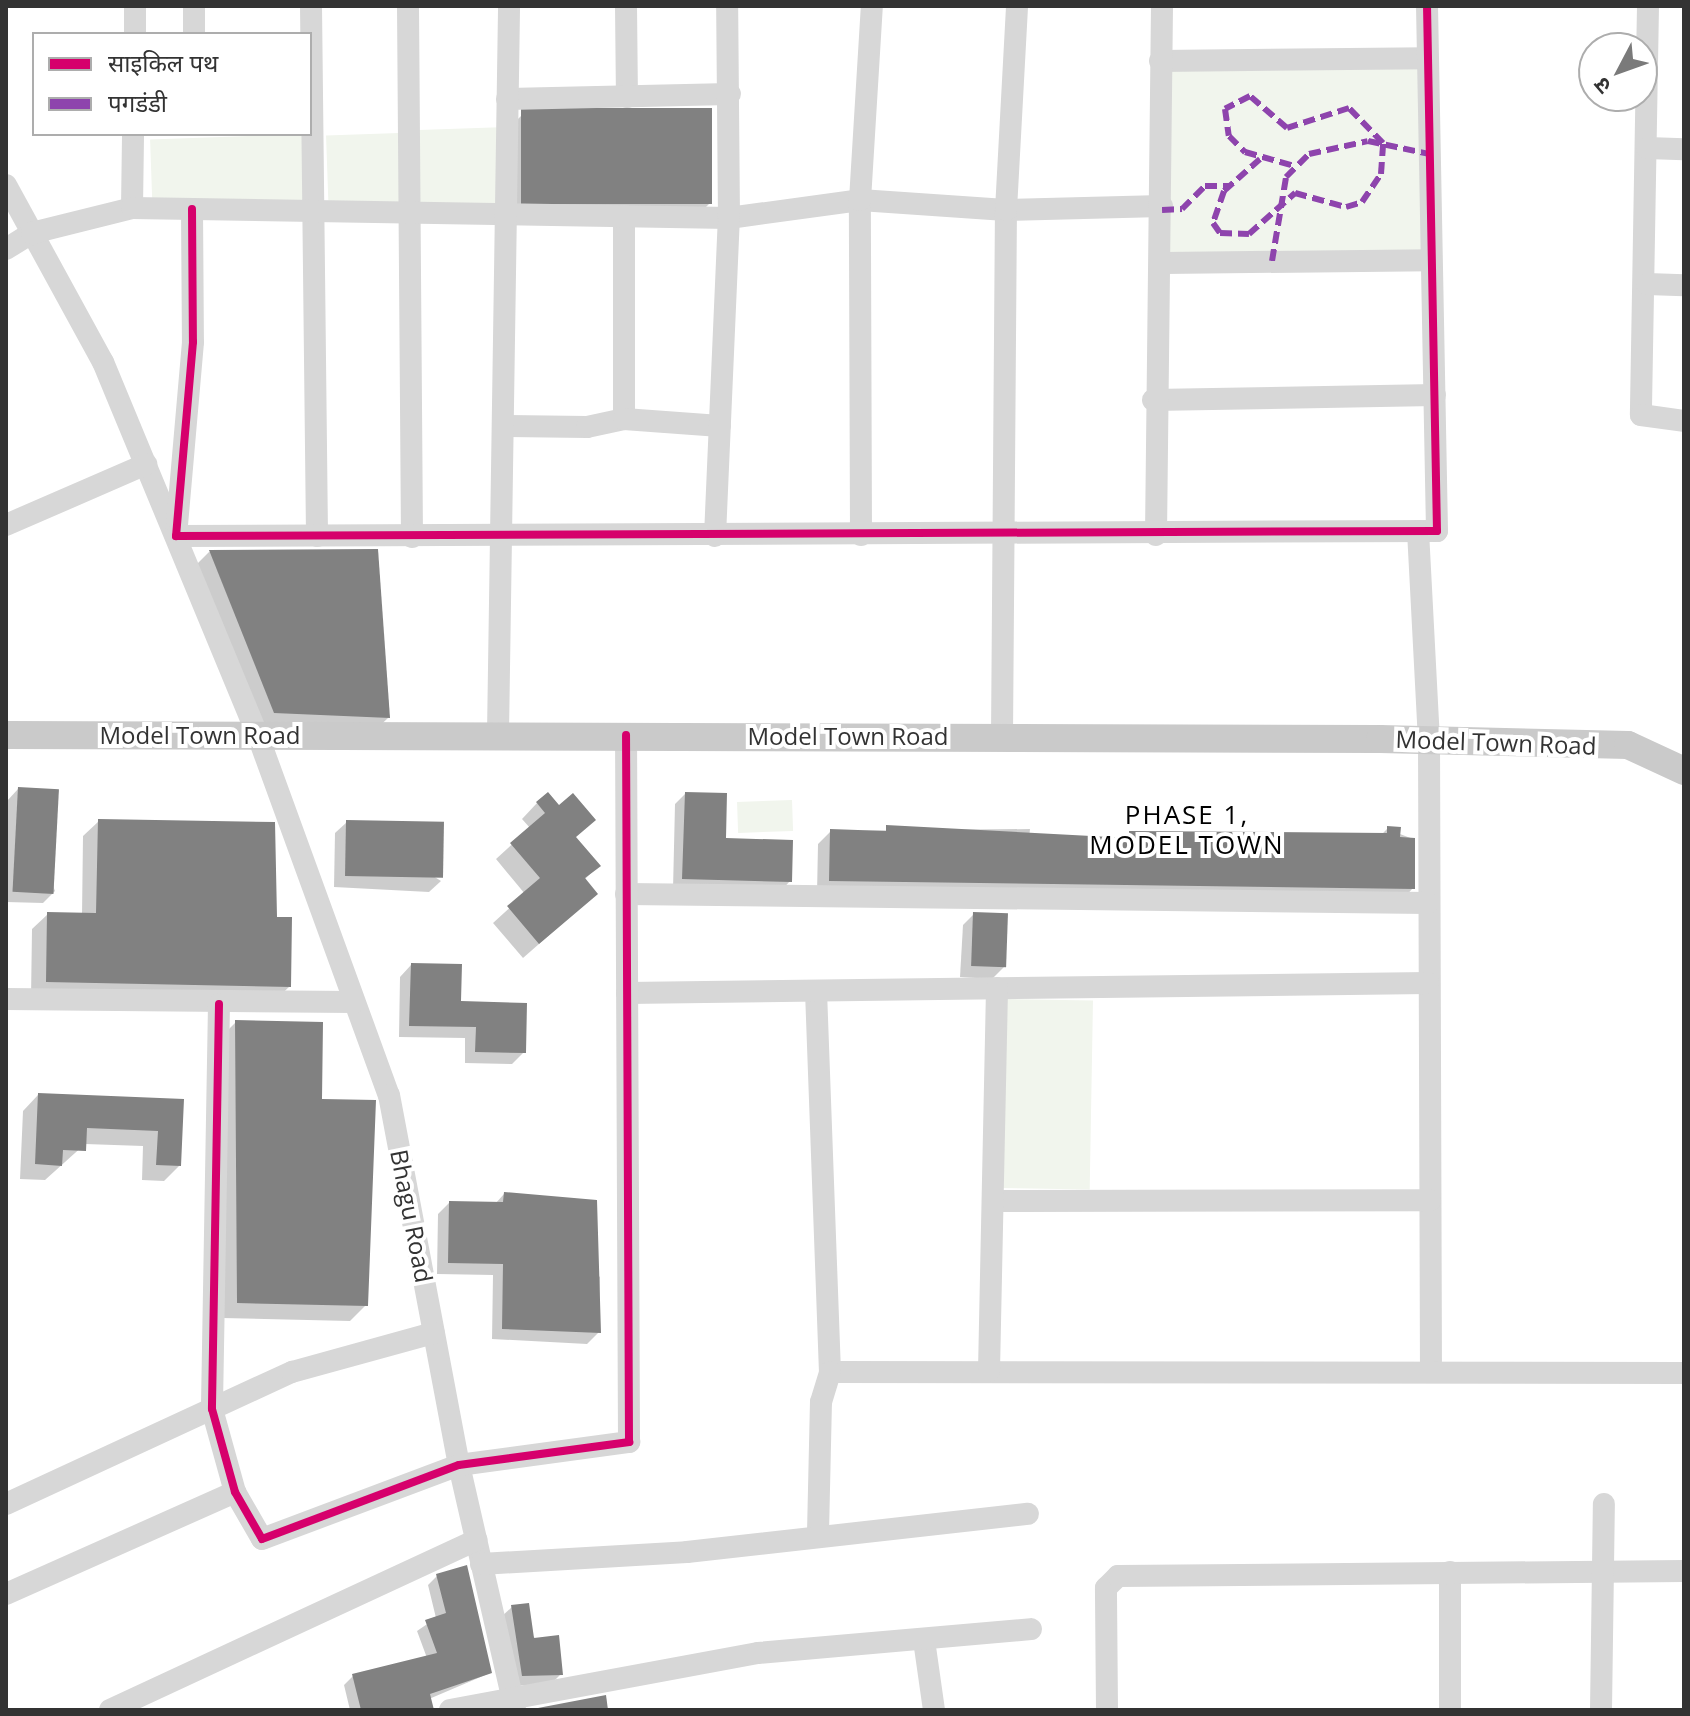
<!DOCTYPE html>
<html>
<head>
<meta charset="utf-8">
<style>
	body { margin:0 }
	#map { position:relative; width:1690px; height:1716px; overflow:hidden; background:#fff; font-family:"Open Sans","Noto Sans Devanagari",sans-serif }
	div>[style] { position:absolute }
	.green>* { inset:0; background:#f1f5ed; transform-origin:0 0 }
	.shadow>* { inset:0; background:#0003 }
	.building>* { inset:0; background:#818181; transform-origin:0 0 }
	.minor>* { height:22px; margin:-11px; padding:0 11px; transform-origin:11px; border-radius:11px; background:#d7d7d7 }
	.major>* { height:28px; margin:-14px; padding:0 14px; transform-origin:14px; border-radius:14px; background:#cacaca }
	.quiet>* { height:6px; margin-top:-3px; transform-origin:0; background:repeating-linear-gradient(90deg,#8e44ad 0 12px,transparent 0 18px) }
	.cycleway>* { height:8px; margin:-4px; padding:0 4px; transform-origin:4px; border-radius:4px; background:#d6006c }
	span { translate:-50% -50%; white-space:nowrap; text-align:center; line-height:1.15; -webkit-text-stroke:8px #fff; paint-order:stroke }
	.street-label { font-size:24px; color:#333 }
	.neighbourhood-label { font-size:26px; color:#000; letter-spacing:2px }
	.frame { position:absolute; inset:0; border:8px solid #333; pointer-events:none }
	.legend { position:absolute; left:32px; top:32px; width:280px; height:104px; box-sizing:border-box; background:#fff; border:2px solid #adadad; margin:0; padding:10px 14px; list-style:none; font-size:24px; color:#333 }
	.legend li { display:flex; align-items:center; gap:16px; height:40px }
	.legend b { width:40px; border:2px solid #adadad }
	.north { position:absolute; left:1578px; top:32px; width:80px; height:80px; box-sizing:border-box; background:#fff; border:2px solid #adadad; border-radius:50%; rotate:229deg; font-size:22px; font-weight:700; line-height:32px; text-align:center; color:#333 }
	.north::after { content:''; display:block; margin:auto; width:28px; height:36px; background:#7a7a7a; clip-path:polygon(50% 0,100% 100%,50% 72%,0 100%) }
</style>
</head>
<body>
<div id="map">
	<div class="green">
		<i style="left:1427px;top:58px;width:202px;height:267px;rotate:89deg"></i>
		<i style="left:507px;top:127px;width:87px;height:96px;rotate:88deg"></i>
		<i style="left:399px;top:133px;width:74px;height:73px;rotate:88deg"></i>
		<i style="left:306px;top:134px;width:71px;height:156px;rotate:88deg"></i>
		<i style="left:792px;top:800px;width:31px;height:55px;rotate:88deg"></i>
		<i style="left:1005px;top:999px;width:88px;height:189px;rotate:1deg"></i>
	</div>
	<div class="shadow">
		<i style="clip-path:polygon(522px 115px,710px 203px,695px 218px,505px 215px,507px 130px)"></i>
		<i style="clip-path:polygon(376px 551px,388px 718px,372px 733px,258px 728px,194px 567px,209px 552px)"></i>
		<i style="clip-path:polygon(18px 789px,55px 891px,43px 903px,6px 902px,7px 801px)"></i>
		<i style="clip-path:polygon(685px 794px,724px 840px,790px 881px,780px 892px,673px 889px,675px 804px)"></i>
		<i style="clip-path:polygon(537px 803px,598px 866px,584px 880px,596px 894px,523px 958px,493px 923px,525px 894px,496px 859px,530px 828px,522px 819px)"></i>
		<i style="clip-path:polygon(99px 821px,289px 987px,273px 1002px,31px 997px,32px 929px,48px 914px,82px 914px,83px 836px)"></i>
		<i style="clip-path:polygon(347px 822px,441px 881px,429px 892px,334px 887px,335px 833px)"></i>
		<i style="clip-path:polygon(1030px 829px,1029px 839px,1123px 840px,1130px 833px,1381px 835px,1387px 829px,1413px 839px,1413px 888px,1401px 901px,817px 893px,818px 844px,831px 831px)"></i>
		<i style="clip-path:polygon(974px 914px,1004px 967px,992px 979px,960px 977px,963px 925px)"></i>
		<i style="clip-path:polygon(411px 965px,459px 1003px,524px 1052px,512px 1064px,465px 1063px,465px 1038px,399px 1037px,400px 977px)"></i>
		<i style="clip-path:polygon(236px 1022px,320px 1101px,366px 1305px,350px 1321px,222px 1318px,220px 1038px)"></i>
		<i style="clip-path:polygon(38px 1095px,182px 1101px,179px 1166px,164px 1181px,142px 1180px,143px 1146px,85px 1144px,45px 1180px,20px 1179px,23px 1111px)"></i>
		<i style="clip-path:polygon(504px 1194px,600px 1277px,599px 1332px,587px 1344px,492px 1339px,493px 1275px,437px 1274px,438px 1214px,449px 1203px,495px 1204px)"></i>
		<i style="clip-path:polygon(437px 1576px,490px 1673px,429px 1699px,432px 1710px,350px 1710px,344px 1685px,353px 1676px,427px 1658px,417px 1631px,436px 1618px,428px 1585px)"></i>
		<i style="clip-path:polygon(512px 1607px,561px 1674px,551px 1684px,512px 1686px,501px 1617px)"></i>
	</div>
	<div class="building">
		<i style="left:712px;top:108px;width:96px;height:191px;rotate:90deg"></i>
		<i style="clip-path:polygon(378px 549px,390px 718px,274px 713px,209px 550px)"></i>
		<i style="left:18px;top:787px;width:41px;height:105px;rotate:3deg"></i>
		<i style="clip-path:polygon(548px 792px,559px 805px,573px 793px,596px 820px,576px 837px,601px 866px,585px 878px,598px 894px,539px 944px,507px 906px,540px 878px,510px 843px,545px 813px,536px 802px)"></i>
		<i style="clip-path:polygon(685px 792px,727px 793px,726px 838px,793px 840px,792px 882px,682px 879px)"></i>
		<i style="clip-path:polygon(98px 819px,275px 822px,277px 917px,292px 917px,291px 987px,46px 982px,47px 912px,96px 913px)"></i>
		<i style="left:346px;top:820px;width:98px;height:56px;rotate:1deg"></i>
		<i style="clip-path:polygon(886px 825px,1129px 838px,1129px 831px,1387px 833px,1387px 826px,1401px 827px,1400px 837px,1415px 838px,1415px 889px,829px 881px,830px 829px,886px 831px)"></i>
		<i style="left:973px;top:912px;width:35px;height:54px;rotate:2deg"></i>
		<i style="clip-path:polygon(411px 963px,462px 964px,461px 1001px,527px 1003px,526px 1053px,475px 1052px,476px 1027px,409px 1026px)"></i>
		<i style="clip-path:polygon(235px 1020px,323px 1022px,322px 1099px,376px 1100px,368px 1306px,237px 1303px)"></i>
		<i style="clip-path:polygon(38px 1093px,184px 1099px,181px 1166px,156px 1165px,158px 1131px,87px 1128px,86px 1151px,63px 1150px,62px 1166px,35px 1164px)"></i>
		<i style="clip-path:polygon(504px 1192px,597px 1200px,601px 1333px,502px 1329px,503px 1264px,448px 1263px,449px 1201px,503px 1202px)"></i>
		<i style="clip-path:polygon(467px 1565px,492px 1673px,430px 1694px,434px 1710px,361px 1710px,352px 1674px,437px 1653px,425px 1620px,446px 1613px,436px 1574px)"></i>
		<i style="clip-path:polygon(529px 1603px,534px 1638px,559px 1635px,563px 1675px,522px 1676px,511px 1605px)"></i>
		<i style="clip-path:polygon(606px 1695px,608px 1710px,539px 1710px,538px 1708px)"></i>
	</div>
	<div class="minor">
		<i style="left:194px;top:6px;width:28px;rotate:90deg"></i>
		<i style="left:311px;top:6px;width:530px;rotate:89.35deg"></i>
		<i style="left:408px;top:6px;width:531px;rotate:89.57deg"></i>
		<i style="left:626px;top:6px;width:91px;rotate:89.4deg"></i>
		<i style="left:1648px;top:6px;width:409px;rotate:91deg"></i>
		<i style="left:1641px;top:415px;width:43px;rotate:7.9deg"></i>
		<i style="left:135px;top:34px;width:28px;rotate:-90deg"></i>
		<i style="left:1160px;top:61px;width:267px;rotate:-0.6deg"></i>
		<i style="left:507px;top:99px;width:223px;rotate:-1.3deg"></i>
		<i style="left:1647px;top:148px;width:37px;rotate:2deg"></i>
		<i style="left:6px;top:185px;width:202px;rotate:61.3deg"></i>
		<i style="left:103px;top:362px;width:405px;rotate:67.5deg"></i>
		<i style="left:258px;top:736px;width:382px;rotate:70deg"></i>
		<i style="left:389px;top:1095px;width:377px;rotate:79.3deg"></i>
		<i style="left:459px;top:1465px;width:251px;rotate:77.1deg"></i>
		<i style="left:132px;top:208px;width:74px;rotate:-89.2deg"></i>
		<i style="left:192px;top:209px;width:133px;rotate:89.6deg"></i>
		<i style="left:193px;top:342px;width:195px;rotate:95deg"></i>
		<i style="left:176px;top:536px;width:1261px;rotate:-0.23deg"></i>
		<i style="left:1437px;top:531px;width:525px;rotate:-91.09deg"></i>
		<i style="left:624px;top:216px;width:203px;rotate:90deg"></i>
		<i style="left:6px;top:249px;width:31px;rotate:-32deg"></i>
		<i style="left:32px;top:233px;width:103px;rotate:-14deg"></i>
		<i style="left:132px;top:208px;width:597px;rotate:0.96deg"></i>
		<i style="left:729px;top:218px;width:132px;rotate:-7.8deg"></i>
		<i style="left:860px;top:200px;width:146px;rotate:3.9deg"></i>
		<i style="left:1006px;top:210px;width:156px;rotate:-1.5deg"></i>
		<i style="left:1164px;top:263px;width:267px;rotate:-0.6deg"></i>
		<i style="left:1647px;top:284px;width:37px;rotate:2deg"></i>
		<i style="left:1153px;top:400px;width:282px;rotate:-1deg"></i>
		<i style="left:503px;top:426px;width:84px;rotate:0.7deg"></i>
		<i style="left:587px;top:427px;width:38px;rotate:-12deg"></i>
		<i style="left:624px;top:419px;width:96px;rotate:4.2deg"></i>
		<i style="left:6px;top:525px;width:153px;rotate:-23.5deg"></i>
		<i style="left:1418px;top:531px;width:209px;rotate:87deg"></i>
		<i style="left:1429px;top:740px;width:629px;rotate:89.82deg"></i>
		<i style="left:861px;top:535px;width:335px;rotate:-90.2deg"></i>
		<i style="left:860px;top:200px;width:194px;rotate:-86.5deg"></i>
		<i style="left:1156px;top:535px;width:529px;rotate:-89.35deg"></i>
		<i style="left:715px;top:536px;width:318px;rotate:-87.5deg"></i>
		<i style="left:729px;top:218px;width:212px;rotate:-90.5deg"></i>
		<i style="left:498px;top:734px;width:728px;rotate:-89.13deg"></i>
		<i style="left:1002px;top:737px;width:527px;rotate:-89.57deg"></i>
		<i style="left:1006px;top:210px;width:204px;rotate:-86.9deg"></i>
		<i style="left:626px;top:894px;width:802px;rotate:0.64deg"></i>
		<i style="left:816px;top:991px;width:381px;rotate:87.9deg"></i>
		<i style="left:830px;top:1372px;width:854px;rotate:0.07deg"></i>
		<i style="left:627px;top:993px;width:801px;rotate:-0.72deg"></i>
		<i style="left:6px;top:999px;width:348px;rotate:0.5deg"></i>
		<i style="left:219px;top:1004px;width:405px;rotate:91deg"></i>
		<i style="left:212px;top:1409px;width:86px;rotate:74.5deg"></i>
		<i style="left:235px;top:1492px;width:54px;rotate:60.1deg"></i>
		<i style="left:262px;top:1539px;width:210px;rotate:-20.6deg"></i>
		<i style="left:459px;top:1465px;width:172px;rotate:-7.7deg"></i>
		<i style="left:629px;top:1442px;width:707px;rotate:-90.24deg"></i>
		<i style="left:994px;top:1201px;width:436px;rotate:-0.1deg"></i>
		<i style="left:989px;top:1371px;width:383px;rotate:-88.8deg"></i>
		<i style="left:6px;top:1504px;width:315px;rotate:-24.8deg"></i>
		<i style="left:292px;top:1372px;width:147px;rotate:-15.4deg"></i>
		<i style="left:818px;top:1533px;width:131px;rotate:-88.7deg"></i>
		<i style="left:821px;top:1402px;width:31px;rotate:-73deg"></i>
		<i style="left:481px;top:1564px;width:206px;rotate:-3.3deg"></i>
		<i style="left:687px;top:1552px;width:343px;rotate:-6.4deg"></i>
		<i style="left:1450px;top:1572px;width:138px;rotate:90deg"></i>
		<i style="left:6px;top:1594px;width:251px;rotate:-24deg"></i>
		<i style="left:924px;top:1640px;width:71px;rotate:81.9deg"></i>
		<i style="left:110px;top:1710px;width:404px;rotate:-24.9deg"></i>
		<i style="left:450px;top:1710px;width:313px;rotate:-10.5deg"></i>
		<i style="left:758px;top:1653px;width:274px;rotate:-5deg"></i>
		<i style="left:1107px;top:1710px;width:122px;rotate:-90.5deg"></i>
		<i style="left:1106px;top:1588px;width:17px;rotate:-45deg"></i>
		<i style="left:1118px;top:1576px;width:566px;rotate:-0.51deg"></i>
		<i style="left:1601px;top:1710px;width:206px;rotate:-89.2deg"></i>
	</div>
	<div class="major">
		<i style="left:6px;top:735px;width:1374px;rotate:0.17deg"></i>
		<i style="left:1380px;top:739px;width:248px;rotate:1.4deg"></i>
		<i style="left:1628px;top:745px;width:62px;rotate:24.9deg"></i>
	</div>
	<div class="quiet">
		<i style="left:1260px;top:159px;width:48px;rotate:138.4deg"></i>
		<i style="left:1224px;top:191px;width:34px;rotate:109deg"></i>
		<i style="left:1213px;top:223px;width:12px;rotate:55deg"></i>
		<i style="left:1220px;top:233px;width:29px;rotate:2deg"></i>
		<i style="left:1249px;top:234px;width:62px;rotate:-41.7deg"></i>
		<i style="left:1295px;top:193px;width:53px;rotate:15.4deg"></i>
		<i style="left:1346px;top:207px;width:17px;rotate:-17deg"></i>
		<i style="left:1362px;top:202px;width:34px;rotate:-56deg"></i>
		<i style="left:1381px;top:174px;width:31px;rotate:-86deg"></i>
		<i style="left:1383px;top:143px;width:49px;rotate:-134.2deg"></i>
		<i style="left:1349px;top:108px;width:65px;rotate:162.1deg"></i>
		<i style="left:1287px;top:128px;width:49px;rotate:-139.1deg"></i>
		<i style="left:1250px;top:96px;width:28px;rotate:153deg"></i>
		<i style="left:1225px;top:109px;width:27px;rotate:82deg"></i>
		<i style="left:1229px;top:136px;width:23px;rotate:45deg"></i>
		<i style="left:1245px;top:152px;width:51px;rotate:15.9deg"></i>
		<i style="left:1162px;top:210px;width:20px;rotate:-3deg"></i>
		<i style="left:1182px;top:209px;width:33px;rotate:-45deg"></i>
		<i style="left:1205px;top:186px;width:24px"></i>
		<i style="left:1272px;top:261px;width:85px;rotate:-80.5deg"></i>
		<i style="left:1286px;top:177px;width:33px;rotate:-45deg"></i>
		<i style="left:1309px;top:154px;width:60px;rotate:-12.4deg"></i>
		<i style="left:1368px;top:141px;width:62px;rotate:12deg"></i>
	</div>
	<div class="cycleway">
		<i style="left:192px;top:209px;width:133px;rotate:89.6deg"></i>
		<i style="left:193px;top:342px;width:195px;rotate:95deg"></i>
		<i style="left:176px;top:536px;width:1261px;rotate:-0.23deg"></i>
		<i style="left:1437px;top:531px;width:525px;rotate:-91.09deg"></i>
		<i style="left:219px;top:1004px;width:405px;rotate:91deg"></i>
		<i style="left:212px;top:1409px;width:86px;rotate:74.5deg"></i>
		<i style="left:235px;top:1492px;width:54px;rotate:60.1deg"></i>
		<i style="left:262px;top:1539px;width:210px;rotate:-20.6deg"></i>
		<i style="left:459px;top:1465px;width:172px;rotate:-7.7deg"></i>
		<i style="left:629px;top:1442px;width:707px;rotate:-90.24deg"></i>
	</div>
	<div class="street-label">
		<span style="left:200px;top:735px">Model Town Road</span>
		<span style="left:848px;top:736px">Model Town Road</span>
		<span style="left:1496px;top:742px;rotate:2deg">Model Town Road</span>
		<span style="left:412px;top:1216px;rotate:79deg">Bhagu Road</span>
	</div>
	<div class="neighbourhood-label">
		<span style="left:1187px;top:830px">PHASE 1,<br>MODEL TOWN</span>
	</div>
	<div class="frame"></div>
	<ul class="legend">
	<li><b style="height:10px;background:#d6006c"></b>साइकिल पथ</li>
	<li><b style="height:10px;background:#8e44ad"></b>पगडंडी</li>
	</ul>
	<div class="north">उ</div>
</div>
</body>
</html>
